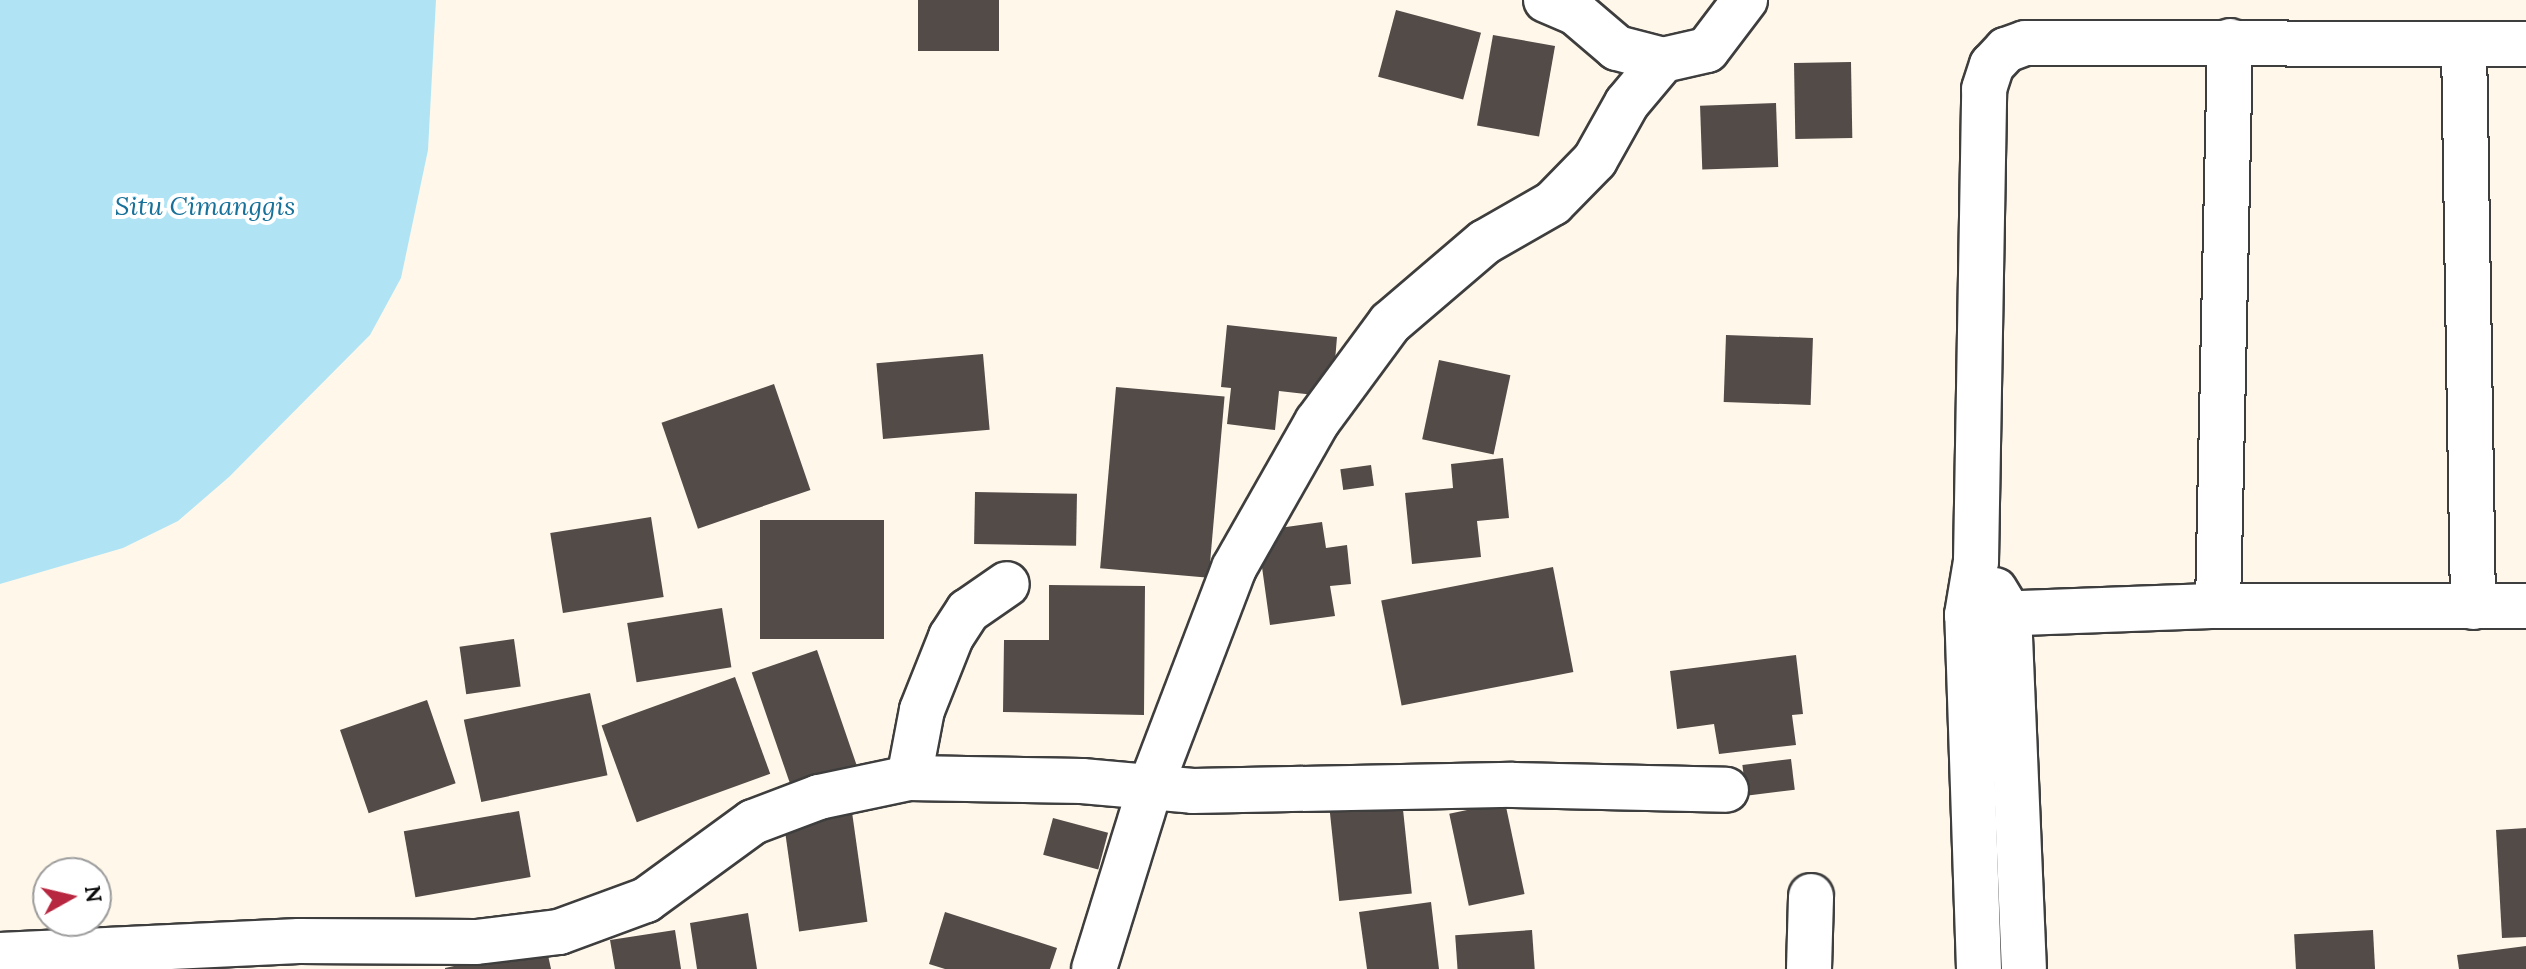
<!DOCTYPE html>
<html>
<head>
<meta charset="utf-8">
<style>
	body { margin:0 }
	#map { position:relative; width:2526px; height:969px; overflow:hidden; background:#fff8ea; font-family:Lora,serif }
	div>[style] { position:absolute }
	.water>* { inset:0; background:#b0e4f5 }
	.building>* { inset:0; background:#534b48; transform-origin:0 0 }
	.roads { filter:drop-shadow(2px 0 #3e3e3e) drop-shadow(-2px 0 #3e3e3e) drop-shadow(0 2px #3e3e3e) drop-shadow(0 -2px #3e3e3e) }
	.minor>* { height:44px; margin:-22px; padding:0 22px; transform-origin:22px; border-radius:22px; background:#fff }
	span { translate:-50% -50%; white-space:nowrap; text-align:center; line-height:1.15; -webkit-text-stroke:8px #fff; paint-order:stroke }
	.water-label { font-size:26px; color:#187199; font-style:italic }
	.north { position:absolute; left:32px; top:857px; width:80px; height:80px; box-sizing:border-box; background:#fff; border:2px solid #9d9d9d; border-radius:50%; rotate:82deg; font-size:22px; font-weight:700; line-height:32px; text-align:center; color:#0b0b0b }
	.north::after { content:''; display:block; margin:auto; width:28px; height:36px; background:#b82740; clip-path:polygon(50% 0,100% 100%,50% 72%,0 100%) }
</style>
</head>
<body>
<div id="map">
	<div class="water">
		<i style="clip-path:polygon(0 0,436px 0,428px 150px,401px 278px,370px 335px,229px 477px,178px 521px,123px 548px,0 584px)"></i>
	</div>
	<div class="building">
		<i style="left:918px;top:0;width:81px;height:51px"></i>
		<i style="left:1396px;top:10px;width:88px;height:69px;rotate:15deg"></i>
		<i style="left:1493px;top:35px;width:63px;height:92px;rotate:10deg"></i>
		<i style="left:1851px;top:62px;width:76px;height:57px;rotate:89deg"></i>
		<i style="left:1776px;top:103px;width:64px;height:76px;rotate:88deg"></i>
		<i style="clip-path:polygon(1227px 325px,1337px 337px,1332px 397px,1279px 391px,1275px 430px,1227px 424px,1231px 388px,1221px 387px)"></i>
		<i style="left:1726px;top:335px;width:87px;height:67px;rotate:2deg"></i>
		<i style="left:983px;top:354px;width:76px;height:107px;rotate:85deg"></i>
		<i style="left:1439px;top:360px;width:73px;height:81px;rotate:12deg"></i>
		<i style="left:774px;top:384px;width:112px;height:119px;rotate:71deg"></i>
		<i style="left:1116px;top:387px;width:109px;height:182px;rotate:5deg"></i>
		<i style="clip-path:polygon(1503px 458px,1509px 518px,1477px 521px,1481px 557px,1412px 564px,1405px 493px,1453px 488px,1451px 464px)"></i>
		<i style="left:1371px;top:465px;width:21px;height:31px;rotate:82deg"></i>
		<i style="left:975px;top:492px;width:102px;height:52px;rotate:1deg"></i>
		<i style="left:651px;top:517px;width:81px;height:102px;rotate:81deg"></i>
		<i style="left:760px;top:520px;width:124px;height:119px"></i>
		<i style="clip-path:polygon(1322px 522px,1326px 548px,1347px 545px,1351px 584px,1330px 586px,1335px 616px,1270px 625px,1257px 531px)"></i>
		<i style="left:1553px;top:567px;width:107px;height:175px;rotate:79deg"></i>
		<i style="clip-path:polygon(1049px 585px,1145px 586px,1144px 715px,1003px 712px,1004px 640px,1049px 640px)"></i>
		<i style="left:722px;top:608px;width:60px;height:96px;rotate:81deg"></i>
		<i style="left:514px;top:639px;width:48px;height:55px;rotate:82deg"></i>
		<i style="left:817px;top:650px;width:121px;height:69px;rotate:71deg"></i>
		<i style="clip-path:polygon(1796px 655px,1803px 714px,1792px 715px,1796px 745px,1719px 754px,1714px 724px,1677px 729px,1670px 671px)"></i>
		<i style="left:735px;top:677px;width:103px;height:142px;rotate:70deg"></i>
		<i style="left:590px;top:693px;width:84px;height:129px;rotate:78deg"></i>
		<i style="left:427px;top:700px;width:88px;height:92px;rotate:71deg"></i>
		<i style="left:1791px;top:759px;width:31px;height:49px;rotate:83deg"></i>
		<i style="left:1402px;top:800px;width:94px;height:73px;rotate:84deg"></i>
		<i style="left:1505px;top:802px;width:94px;height:57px;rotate:78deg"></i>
		<i style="left:851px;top:805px;width:118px;height:69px;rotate:82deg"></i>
		<i style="left:519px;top:811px;width:67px;height:117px;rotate:80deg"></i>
		<i style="left:1053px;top:818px;width:57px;height:38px;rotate:15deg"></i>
		<i style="clip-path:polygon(2526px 828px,2526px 937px,2502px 938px,2496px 830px)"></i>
		<i style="clip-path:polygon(1431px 902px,1439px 969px,1367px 969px,1359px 912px)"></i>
		<i style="clip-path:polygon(945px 912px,1057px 948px,1050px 969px,945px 969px,929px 964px)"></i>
		<i style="clip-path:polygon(748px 913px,757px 969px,697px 969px,690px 923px)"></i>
		<i style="clip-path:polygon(675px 930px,681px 969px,615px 969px,610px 940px)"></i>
		<i style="left:1532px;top:930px;width:39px;height:77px;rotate:86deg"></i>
		<i style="left:2373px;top:930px;width:39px;height:79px;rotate:87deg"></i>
		<i style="clip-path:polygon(546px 946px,551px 969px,445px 969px,445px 968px)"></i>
		<i style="clip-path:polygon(2526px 946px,2526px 969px,2459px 969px,2457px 955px)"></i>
	</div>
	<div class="roads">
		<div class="minor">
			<i style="left:1546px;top:0;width:33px;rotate:23deg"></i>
			<i style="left:1576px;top:13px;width:54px;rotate:40.5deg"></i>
			<i style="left:1617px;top:48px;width:48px;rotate:14.6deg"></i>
			<i style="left:1663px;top:60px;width:45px;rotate:-12.8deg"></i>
			<i style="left:1707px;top:50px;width:63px;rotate:-52.8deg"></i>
			<i style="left:2464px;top:44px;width:563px;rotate:89.08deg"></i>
			<i style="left:1995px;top:590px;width:27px;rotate:59deg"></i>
			<i style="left:2009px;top:613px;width:356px;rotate:87.6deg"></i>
			<i style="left:2218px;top:606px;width:565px;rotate:-88.78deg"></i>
			<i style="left:1967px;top:615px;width:251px;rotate:-2.1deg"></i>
			<i style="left:2218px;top:606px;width:308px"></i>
			<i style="left:909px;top:778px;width:69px;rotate:-79.2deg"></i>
			<i style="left:922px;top:710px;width:79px;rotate:-68.3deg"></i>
			<i style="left:951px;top:637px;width:31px;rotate:-57deg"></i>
			<i style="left:968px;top:611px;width:47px;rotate:-34.7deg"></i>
			<i style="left:0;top:955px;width:299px;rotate:-2.7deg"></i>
			<i style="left:299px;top:941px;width:177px;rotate:0.3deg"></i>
			<i style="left:476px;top:942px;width:84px;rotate:-6.9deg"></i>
			<i style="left:559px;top:932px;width:93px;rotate:-20.2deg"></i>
			<i style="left:646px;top:900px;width:132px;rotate:-36.1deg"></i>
			<i style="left:753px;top:822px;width:71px;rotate:-20.7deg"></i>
			<i style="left:819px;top:797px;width:92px;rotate:-11.9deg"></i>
			<i style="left:909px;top:778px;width:173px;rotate:1deg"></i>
			<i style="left:1082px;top:781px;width:111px;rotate:5.1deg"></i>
			<i style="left:1193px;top:791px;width:320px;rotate:-1.1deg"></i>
			<i style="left:1513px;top:785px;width:213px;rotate:1.3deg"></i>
			<i style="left:1094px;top:969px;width:189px;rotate:-72.8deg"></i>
			<i style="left:1150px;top:788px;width:235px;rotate:-69.1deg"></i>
			<i style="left:1234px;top:568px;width:168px;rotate:-60.4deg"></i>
			<i style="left:1317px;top:422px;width:123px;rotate:-53.6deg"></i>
			<i style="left:1390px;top:323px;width:125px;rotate:-40.5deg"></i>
			<i style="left:1485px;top:242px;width:78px;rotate:-29.8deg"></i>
			<i style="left:1553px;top:203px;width:60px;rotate:-45.7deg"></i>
			<i style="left:1595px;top:160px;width:65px;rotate:-60.7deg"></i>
			<i style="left:1627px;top:103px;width:56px;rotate:-50.1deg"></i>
			<i style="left:1809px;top:969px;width:73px;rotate:-88.4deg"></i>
			<i style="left:1979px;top:969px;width:354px;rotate:-91.9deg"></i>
			<i style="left:1967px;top:615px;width:55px;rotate:-80.5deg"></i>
			<i style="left:1976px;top:561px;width:472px;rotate:-89deg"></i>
			<i style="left:1984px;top:89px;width:25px;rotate:-72deg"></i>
			<i style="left:1992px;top:65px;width:21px;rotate:-47deg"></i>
			<i style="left:2006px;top:50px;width:20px;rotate:-20deg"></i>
			<i style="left:2025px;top:43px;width:501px;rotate:0.11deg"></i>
		</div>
	</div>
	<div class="water-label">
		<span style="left:205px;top:206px">Situ Cimanggis</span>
	</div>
	<div class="north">N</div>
</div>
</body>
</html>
